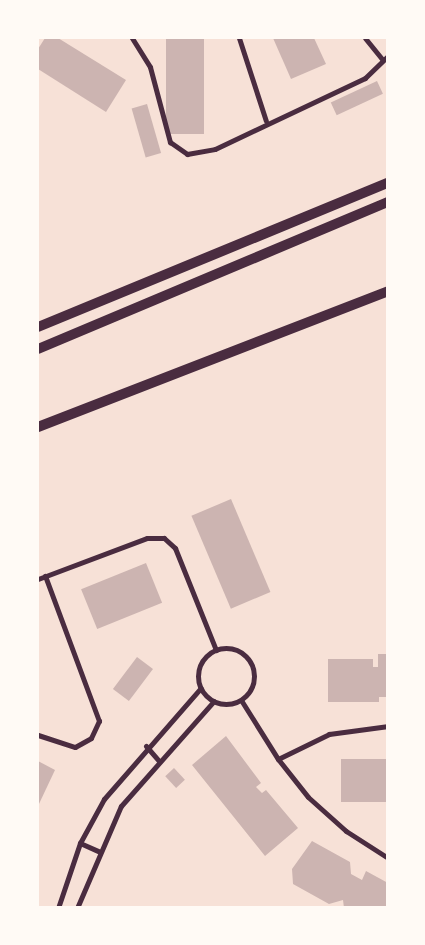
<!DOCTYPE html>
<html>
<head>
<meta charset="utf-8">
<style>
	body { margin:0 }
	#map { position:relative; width:425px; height:945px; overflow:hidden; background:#f7e1d7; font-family:Inter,sans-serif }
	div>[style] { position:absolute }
	.building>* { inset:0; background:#ccb4b1; transform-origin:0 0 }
	.minor>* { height:5px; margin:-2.5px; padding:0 2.5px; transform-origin:2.5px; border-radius:2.5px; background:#4a2c40 }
	.minor>.ring { margin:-2.5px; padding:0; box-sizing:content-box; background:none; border:5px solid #4a2c40; border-radius:50% }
	.motorway>* { height:10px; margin:-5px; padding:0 5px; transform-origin:5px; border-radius:5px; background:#4a2c40 }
	span { translate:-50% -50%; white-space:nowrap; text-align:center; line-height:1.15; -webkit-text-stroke:4.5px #fffaf5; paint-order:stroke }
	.frame { position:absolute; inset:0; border:39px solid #fffaf5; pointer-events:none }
</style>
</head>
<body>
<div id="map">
	<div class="building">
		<i style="clip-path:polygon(45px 38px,58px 38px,126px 80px,106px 112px,38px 69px,38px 49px)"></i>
		<i style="left:166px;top:38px;width:38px;height:96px"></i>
		<i style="clip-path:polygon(273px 38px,314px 38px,326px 64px,291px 79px)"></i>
		<i style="left:377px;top:81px;width:14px;height:51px;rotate:65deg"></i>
		<i style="left:147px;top:104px;width:51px;height:16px;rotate:74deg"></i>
		<i style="left:231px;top:499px;width:101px;height:43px;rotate:67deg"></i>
		<i style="left:146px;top:563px;width:43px;height:70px;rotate:68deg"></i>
		<i style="clip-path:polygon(378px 654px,388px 654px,388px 697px,379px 697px,379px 702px,328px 702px,328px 659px,373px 659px,373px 667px,378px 667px)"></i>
		<i style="left:137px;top:657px;width:20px;height:40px;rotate:37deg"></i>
		<i style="clip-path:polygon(226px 736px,261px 783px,256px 787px,262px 793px,266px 790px,298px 828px,265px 856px,192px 765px)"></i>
		<i style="left:388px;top:759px;width:43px;height:47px;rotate:90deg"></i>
		<i style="clip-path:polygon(38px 761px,55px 770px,38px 806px)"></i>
		<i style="left:174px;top:768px;width:16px;height:12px;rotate:47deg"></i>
		<i style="clip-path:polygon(312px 841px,350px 862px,351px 874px,362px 880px,366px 871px,388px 883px,388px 908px,344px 908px,343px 900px,329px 904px,293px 884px,292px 869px)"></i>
	</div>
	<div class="minor">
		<i style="left:132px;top:38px;width:34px;rotate:58deg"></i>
		<i style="left:150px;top:67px;width:78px;rotate:75.1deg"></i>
		<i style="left:170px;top:142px;width:21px;rotate:35deg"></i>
		<i style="left:187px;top:154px;width:28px;rotate:-10deg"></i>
		<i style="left:215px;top:149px;width:166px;rotate:-25.3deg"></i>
		<i style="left:365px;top:78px;width:32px;rotate:-44deg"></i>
		<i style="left:239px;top:38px;width:87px;rotate:72deg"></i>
		<i style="left:365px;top:38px;width:28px;rotate:51deg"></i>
		<i style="left:38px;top:579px;width:116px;rotate:-20.6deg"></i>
		<i style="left:147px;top:538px;width:17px"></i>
		<i style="left:164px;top:538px;width:15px;rotate:42deg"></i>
		<i style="left:175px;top:548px;width:110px;rotate:68.1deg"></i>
		<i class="ring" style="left:198px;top:648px;width:51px;height:51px"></i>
		<i style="left:241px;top:700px;width:70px;rotate:57.9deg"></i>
		<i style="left:278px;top:759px;width:48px;rotate:51.7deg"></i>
		<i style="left:308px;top:797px;width:51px;rotate:41.8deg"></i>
		<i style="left:346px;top:831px;width:50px;rotate:32.7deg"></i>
		<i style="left:38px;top:735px;width:39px;rotate:18deg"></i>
		<i style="left:75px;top:747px;width:18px;rotate:-29deg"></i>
		<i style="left:91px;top:738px;width:19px;rotate:-65deg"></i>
		<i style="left:99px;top:721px;width:155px;rotate:-110.4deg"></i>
		<i style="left:146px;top:746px;width:20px;rotate:49deg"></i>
		<i style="left:278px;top:759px;width:57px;rotate:-26.1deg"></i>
		<i style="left:329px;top:734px;width:60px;rotate:-7.7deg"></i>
		<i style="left:80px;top:843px;width:20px;rotate:24deg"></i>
		<i style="left:58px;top:908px;width:69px;rotate:-71.3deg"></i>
		<i style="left:80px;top:843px;width:50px;rotate:-61.4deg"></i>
		<i style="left:104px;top:799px;width:147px;rotate:-48.9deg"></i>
		<i style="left:77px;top:908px;width:111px;rotate:-66.7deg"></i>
		<i style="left:121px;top:806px;width:140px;rotate:-48.5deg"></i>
	</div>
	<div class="motorway">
		<i style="left:38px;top:327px;width:378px;rotate:-22.4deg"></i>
		<i style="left:38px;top:349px;width:380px;rotate:-22.8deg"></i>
		<i style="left:38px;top:427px;width:375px;rotate:-21.2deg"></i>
	</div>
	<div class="frame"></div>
</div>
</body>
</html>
